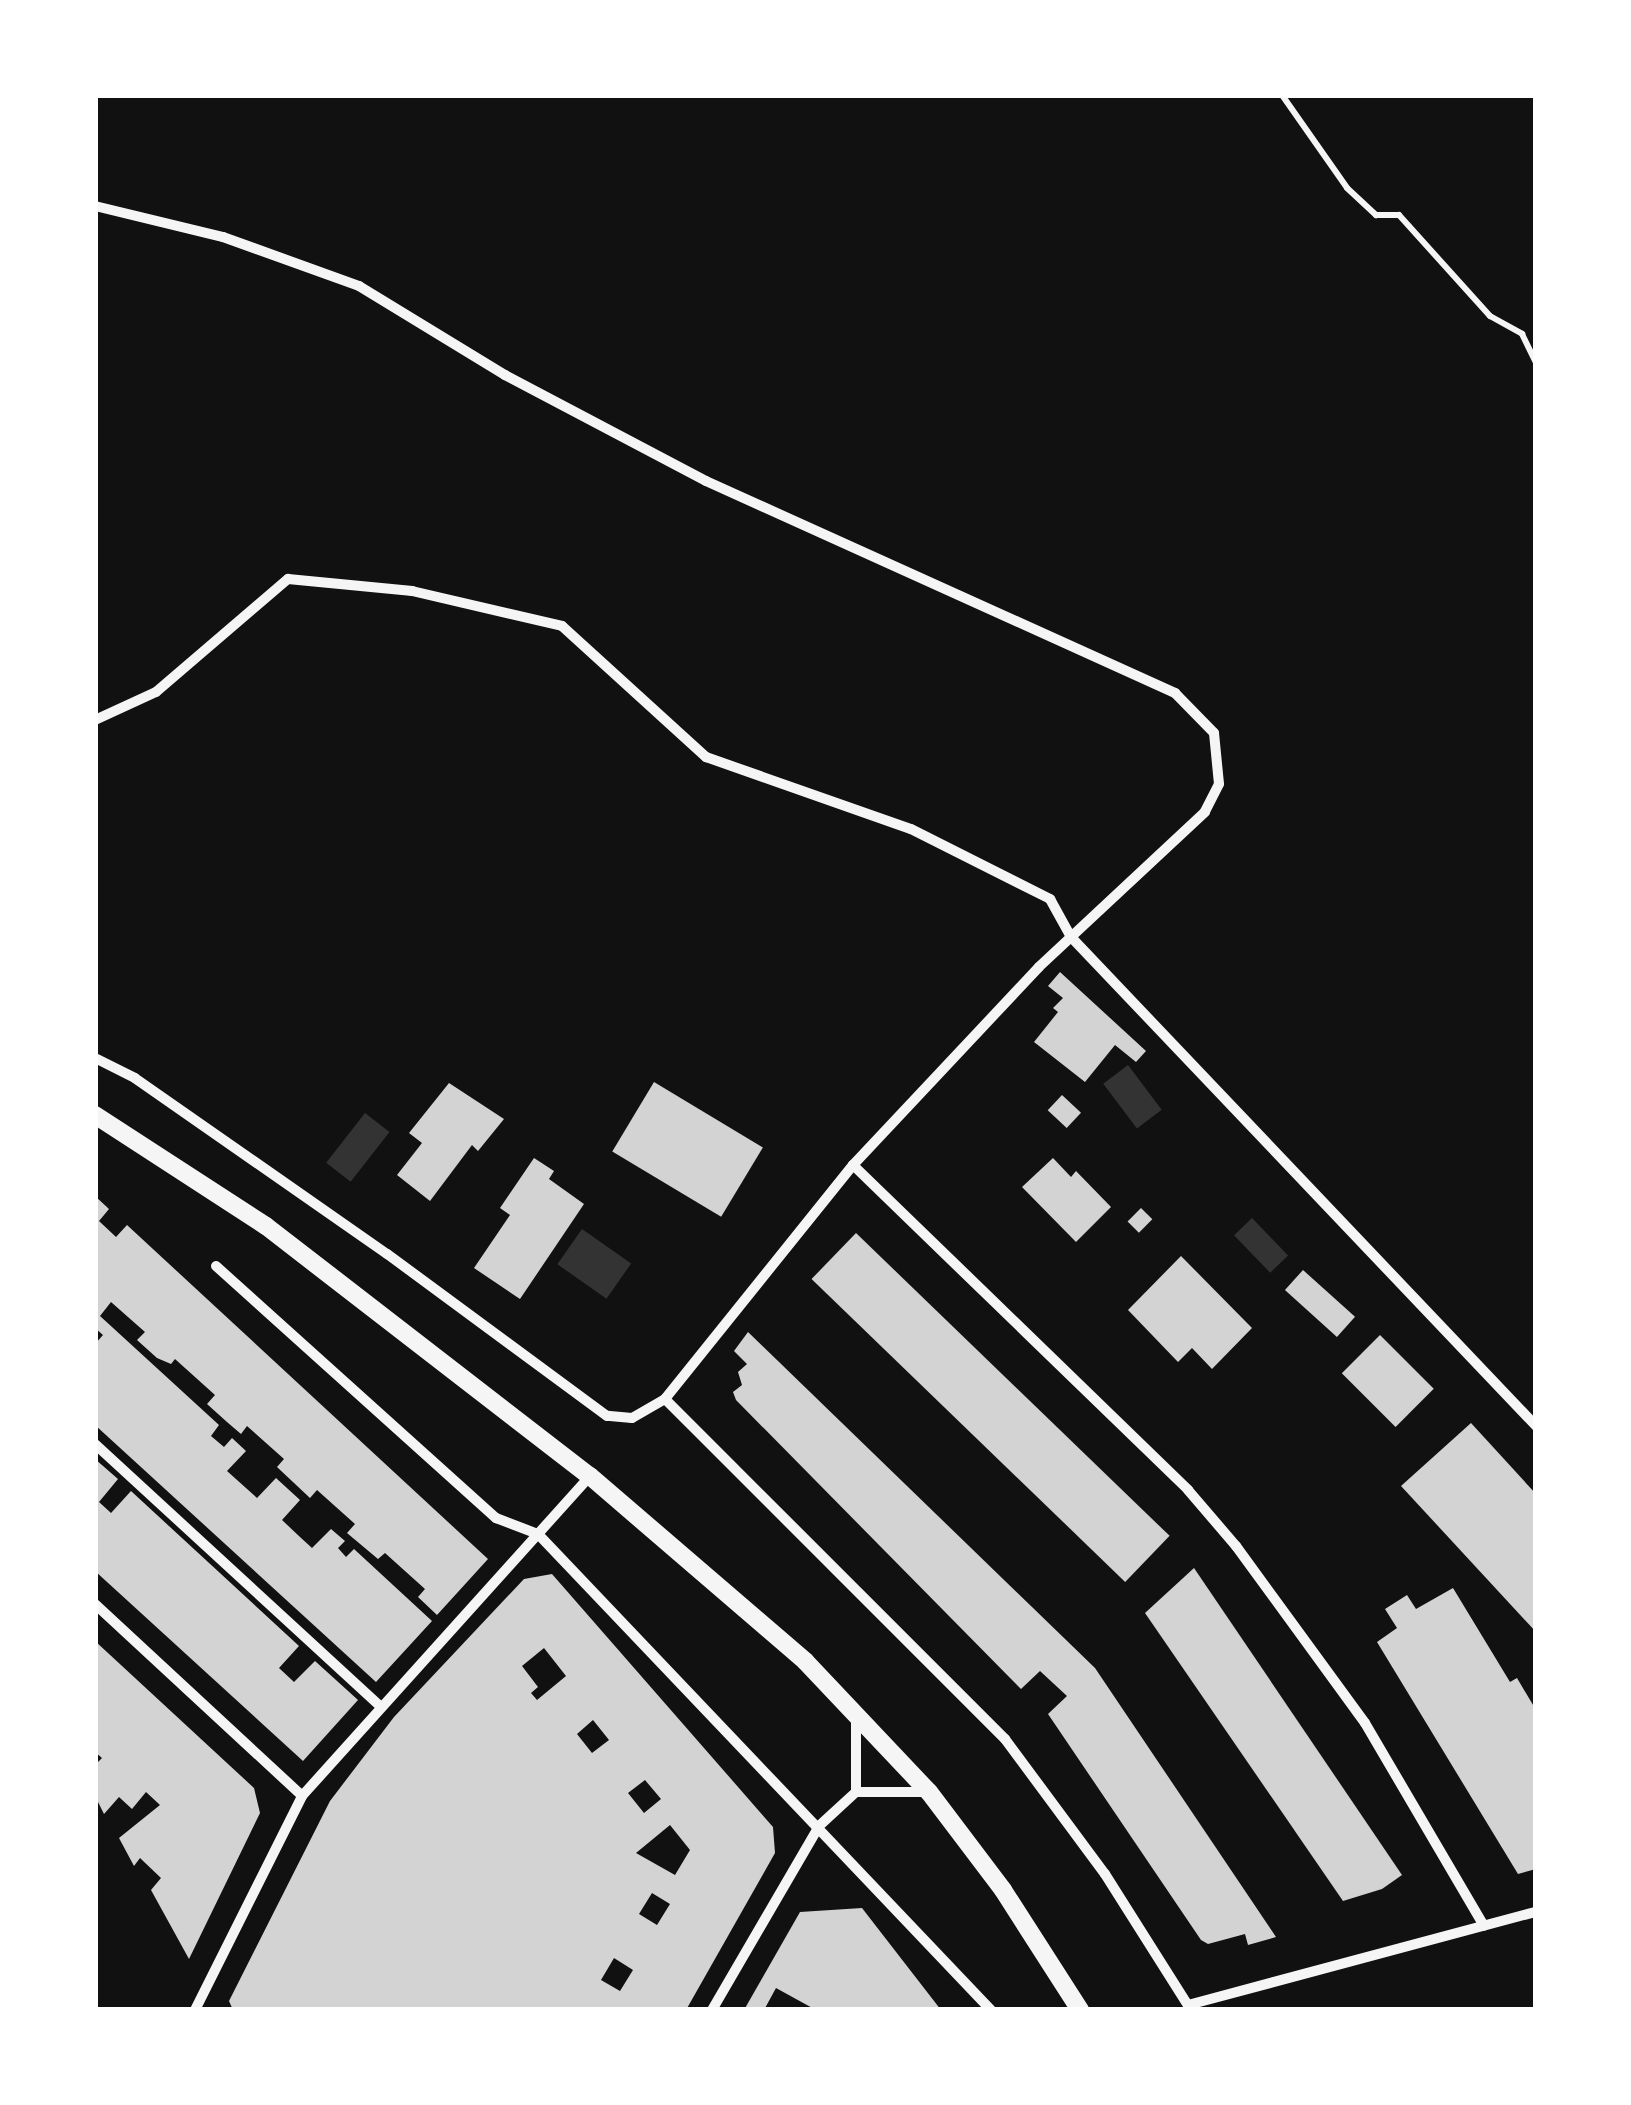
<!DOCTYPE html>
<html>
<head>
<meta charset="utf-8">
<style>
	body { margin:0 }
	#map { position:relative; width:1631px; height:2105px; overflow:hidden; background:#111; font-family:Rubik,sans-serif }
	div>[style] { position:absolute }
	.water>* { inset:0; background:#333; transform-origin:0 0 }
	.building>* { inset:0; background:#d3d3d3; transform-origin:0 0 }
	.path>* { height:6px; margin:-3px; padding:0 3px; transform-origin:3px; border-radius:3px; background:#f5f5f5 }
	.minor>* { height:10px; margin:-5px; padding:0 5px; transform-origin:5px; border-radius:5px; background:#f5f5f5 }
	.tertiary>* { height:18px; margin:-9px; padding:0 9px; transform-origin:9px; border-radius:9px; background:#f5f5f5 }
	span { translate:-50% -50%; white-space:nowrap; text-align:center; line-height:1.15; -webkit-text-stroke:8px #fff; paint-order:stroke }
	.frame { position:absolute; inset:0; border:98px solid #fff; pointer-events:none }
</style>
</head>
<body>
<div id="map">
	<div class="water">
		<i style="left:1128px;top:1065px;width:56px;height:31px;rotate:53deg"></i>
		<i style="left:365px;top:1113px;width:31px;height:63px;rotate:38deg"></i>
		<i style="left:1252px;top:1218px;width:52px;height:25px;rotate:46deg"></i>
		<i style="left:582px;top:1229px;width:60px;height:43px;rotate:35deg"></i>
	</div>
	<div class="building">
		<i style="clip-path:polygon(1060px 972px,1146px 1051px,1136px 1062px,1115px 1045px,1085px 1082px,1034px 1042px,1058px 1012px,1053px 1008px,1063px 998px,1048px 986px)"></i>
		<i style="left:654px;top:1082px;width:127px;height:81px;rotate:31deg"></i>
		<i style="clip-path:polygon(449px 1083px,504px 1119px,478px 1151px,472px 1145px,430px 1201px,397px 1175px,422px 1143px,409px 1133px)"></i>
		<i style="left:1062px;top:1095px;width:26px;height:21px;rotate:43deg"></i>
		<i style="clip-path:polygon(534px 1158px,554px 1171px,549px 1179px,584px 1204px,520px 1299px,474px 1268px,510px 1215px,500px 1208px)"></i>
		<i style="clip-path:polygon(1053px 1158px,1071px 1177px,1076px 1171px,1111px 1207px,1076px 1242px,1022px 1187px)"></i>
		<i style="clip-path:polygon(95px 1196px,109px 1209px,99px 1221px,116px 1237px,127px 1225px,488px 1559px,437px 1615px,418px 1597px,425px 1589px,385px 1553px,378px 1559px,347px 1533px,355px 1524px,317px 1490px,310px 1498px,277px 1467px,284px 1459px,247px 1426px,241px 1434px,227px 1422px,207px 1404px,215px 1395px,175px 1359px,171px 1364px,157px 1358px,137px 1340px,145px 1332px,111px 1302px,100px 1316px,219px 1425px,211px 1436px,224px 1447px,232px 1438px,246px 1451px,227px 1471px,257px 1498px,276px 1478px,300px 1500px,282px 1520px,300px 1537px,312px 1548px,331px 1529px,345px 1541px,338px 1548px,346px 1557px,354px 1549px,432px 1621px,376px 1682px,95px 1425px,95px 1344px,103px 1335px,95px 1328px)"></i>
		<i style="left:1141px;top:1208px;width:16px;height:19px;rotate:45deg"></i>
		<i style="left:856px;top:1233px;width:436px;height:64px;rotate:44deg"></i>
		<i style="clip-path:polygon(1181px 1256px,1252px 1328px,1212px 1369px,1192px 1348px,1178px 1362px,1128px 1310px)"></i>
		<i style="left:1303px;top:1270px;width:70px;height:27px;rotate:42deg"></i>
		<i style="clip-path:polygon(748px 1332px,1095px 1668px,1276px 1937px,1248px 1945px,1245px 1934px,1208px 1944px,1201px 1940px,1048px 1714px,1067px 1696px,1040px 1671px,1021px 1689px,736px 1400px,733px 1392px,742px 1385px,738px 1372px,747px 1364px,734px 1351px)"></i>
		<i style="left:1380px;top:1335px;width:76px;height:54px;rotate:45deg"></i>
		<i style="clip-path:polygon(1471px 1423px,1536px 1494px,1536px 1632px,1401px 1486px)"></i>
		<i style="clip-path:polygon(95px 1459px,118px 1479px,99px 1502px,111px 1513px,131px 1491px,299px 1646px,279px 1668px,294px 1682px,315px 1661px,358px 1700px,303px 1761px,95px 1571px)"></i>
		<i style="clip-path:polygon(1194px 1568px,1402px 1875px,1382px 1889px,1343px 1901px,1145px 1613px)"></i>
		<i style="clip-path:polygon(evenodd,552px 1574px,773px 1827px,775px 1853px,686px 2010px,233px 2010px,229px 2001px,330px 1801px,394px 1717px,524px 1579px,552px 1574px,544px 1648px,566px 1676px,537px 1700px,531px 1693px,538px 1687px,522px 1666px,544px 1648px,552px 1574px,593px 1720px,609px 1740px,592px 1753px,577px 1734px,593px 1720px,552px 1574px,645px 1780px,661px 1799px,644px 1813px,628px 1793px,645px 1780px,552px 1574px,670px 1825px,690px 1850px,675px 1875px,636px 1853px,670px 1825px,552px 1574px,652px 1893px,670px 1904px,657px 1925px,639px 1914px,652px 1893px,552px 1574px,614px 1958px,633px 1970px,620px 1991px,601px 1980px,614px 1958px)"></i>
		<i style="clip-path:polygon(1453px 1588px,1510px 1682px,1517px 1678px,1536px 1710px,1536px 1869px,1518px 1874px,1377px 1642px,1397px 1628px,1385px 1609px,1407px 1595px,1416px 1609px)"></i>
		<i style="clip-path:polygon(95px 1641px,254px 1788px,260px 1813px,189px 1959px,151px 1890px,161px 1878px,140px 1858px,134px 1866px,119px 1838px,160px 1805px,146px 1792px,132px 1809px,119px 1797px,104px 1814px,95px 1796px,95px 1765px,102px 1758px,95px 1752px)"></i>
		<i style="clip-path:polygon(862px 1908px,941px 2010px,816px 2010px,776px 1988px,764px 2010px,744px 2010px,800px 1912px)"></i>
	</div>
	<div class="path">
		<i style="left:1282px;top:95px;width:113px;rotate:55deg"></i>
		<i style="left:1347px;top:188px;width:40px;rotate:43deg"></i>
		<i style="left:1376px;top:215px;width:23px"></i>
		<i style="left:1399px;top:215px;width:136px;rotate:48deg"></i>
		<i style="left:1490px;top:316px;width:37px;rotate:29deg"></i>
		<i style="left:1522px;top:334px;width:32px;rotate:64deg"></i>
	</div>
	<div class="minor">
		<i style="left:95px;top:206px;width:132px;rotate:13.6deg"></i>
		<i style="left:223px;top:237px;width:145px;rotate:19.8deg"></i>
		<i style="left:359px;top:286px;width:171px;rotate:31.4deg"></i>
		<i style="left:505px;top:375px;width:227px;rotate:27.8deg"></i>
		<i style="left:706px;top:481px;width:515px;rotate:24.32deg"></i>
		<i style="left:1175px;top:693px;width:56px;rotate:45.7deg"></i>
		<i style="left:1214px;top:733px;width:51px;rotate:84.4deg"></i>
		<i style="left:1219px;top:784px;width:31px;rotate:117deg"></i>
		<i style="left:1205px;top:812px;width:227px;rotate:137deg"></i>
		<i style="left:1039px;top:967px;width:272px;rotate:133.2deg"></i>
		<i style="left:853px;top:1165px;width:300px;rotate:128.8deg"></i>
		<i style="left:665px;top:1399px;width:38px;rotate:150deg"></i>
		<i style="left:632px;top:1418px;width:25px;rotate:-175deg"></i>
		<i style="left:607px;top:1416px;width:273px;rotate:-143.6deg"></i>
		<i style="left:387px;top:1254px;width:307px;rotate:-145.1deg"></i>
		<i style="left:135px;top:1078px;width:45px;rotate:-153.4deg"></i>
		<i style="left:95px;top:720px;width:67px;rotate:-24.7deg"></i>
		<i style="left:156px;top:692px;width:174px;rotate:-40.6deg"></i>
		<i style="left:288px;top:579px;width:125px;rotate:5.5deg"></i>
		<i style="left:412px;top:591px;width:154px;rotate:13.1deg"></i>
		<i style="left:562px;top:626px;width:195px;rotate:42.3deg"></i>
		<i style="left:706px;top:757px;width:217px;rotate:19.4deg"></i>
		<i style="left:911px;top:829px;width:156px;rotate:26.7deg"></i>
		<i style="left:1050px;top:899px;width:43px;rotate:61.1deg"></i>
		<i style="left:1071px;top:937px;width:675px;rotate:46.44deg"></i>
		<i style="left:853px;top:1165px;width:467px;rotate:44.1deg"></i>
		<i style="left:1188px;top:1490px;width:74px;rotate:49.4deg"></i>
		<i style="left:1236px;top:1546px;width:219px;rotate:53.9deg"></i>
		<i style="left:1365px;top:1723px;width:235px;rotate:59.6deg"></i>
		<i style="left:216px;top:1266px;width:377px;rotate:42deg"></i>
		<i style="left:496px;top:1518px;width:45px;rotate:20.9deg"></i>
		<i style="left:538px;top:1534px;width:657px;rotate:46.42deg"></i>
		<i style="left:665px;top:1399px;width:481px;rotate:45deg"></i>
		<i style="left:1005px;top:1739px;width:168px;rotate:53.5deg"></i>
		<i style="left:1105px;top:1874px;width:161px;rotate:57.7deg"></i>
		<i style="left:95px;top:1444px;width:384px;rotate:42.6deg"></i>
		<i style="left:95px;top:1604px;width:282px;rotate:42.8deg"></i>
		<i style="left:856px;top:1792px;width:74px;rotate:-90deg"></i>
		<i style="left:1188px;top:2005px;width:360px;rotate:-15deg"></i>
		<i style="left:195px;top:2010px;width:239px;rotate:-63.4deg"></i>
		<i style="left:302px;top:1796px;width:431px;rotate:-48deg"></i>
		<i style="left:712px;top:2010px;width:213px;rotate:-59.8deg"></i>
		<i style="left:819px;top:1826px;width:50px;rotate:-42.6deg"></i>
		<i style="left:856px;top:1792px;width:71px"></i>
	</div>
	<div class="tertiary">
		<i style="left:95px;top:1115px;width:204px;rotate:33deg"></i>
		<i style="left:266px;top:1226px;width:409px;rotate:37.7deg"></i>
		<i style="left:590px;top:1476px;width:284px;rotate:40.7deg"></i>
		<i style="left:805px;top:1661px;width:180px;rotate:46.6deg"></i>
		<i style="left:929px;top:1792px;width:123px;rotate:52.9deg"></i>
		<i style="left:1003px;top:1890px;width:143px;rotate:57.3deg"></i>
	</div>
	<div class="frame"></div>
</div>
</body>
</html>
